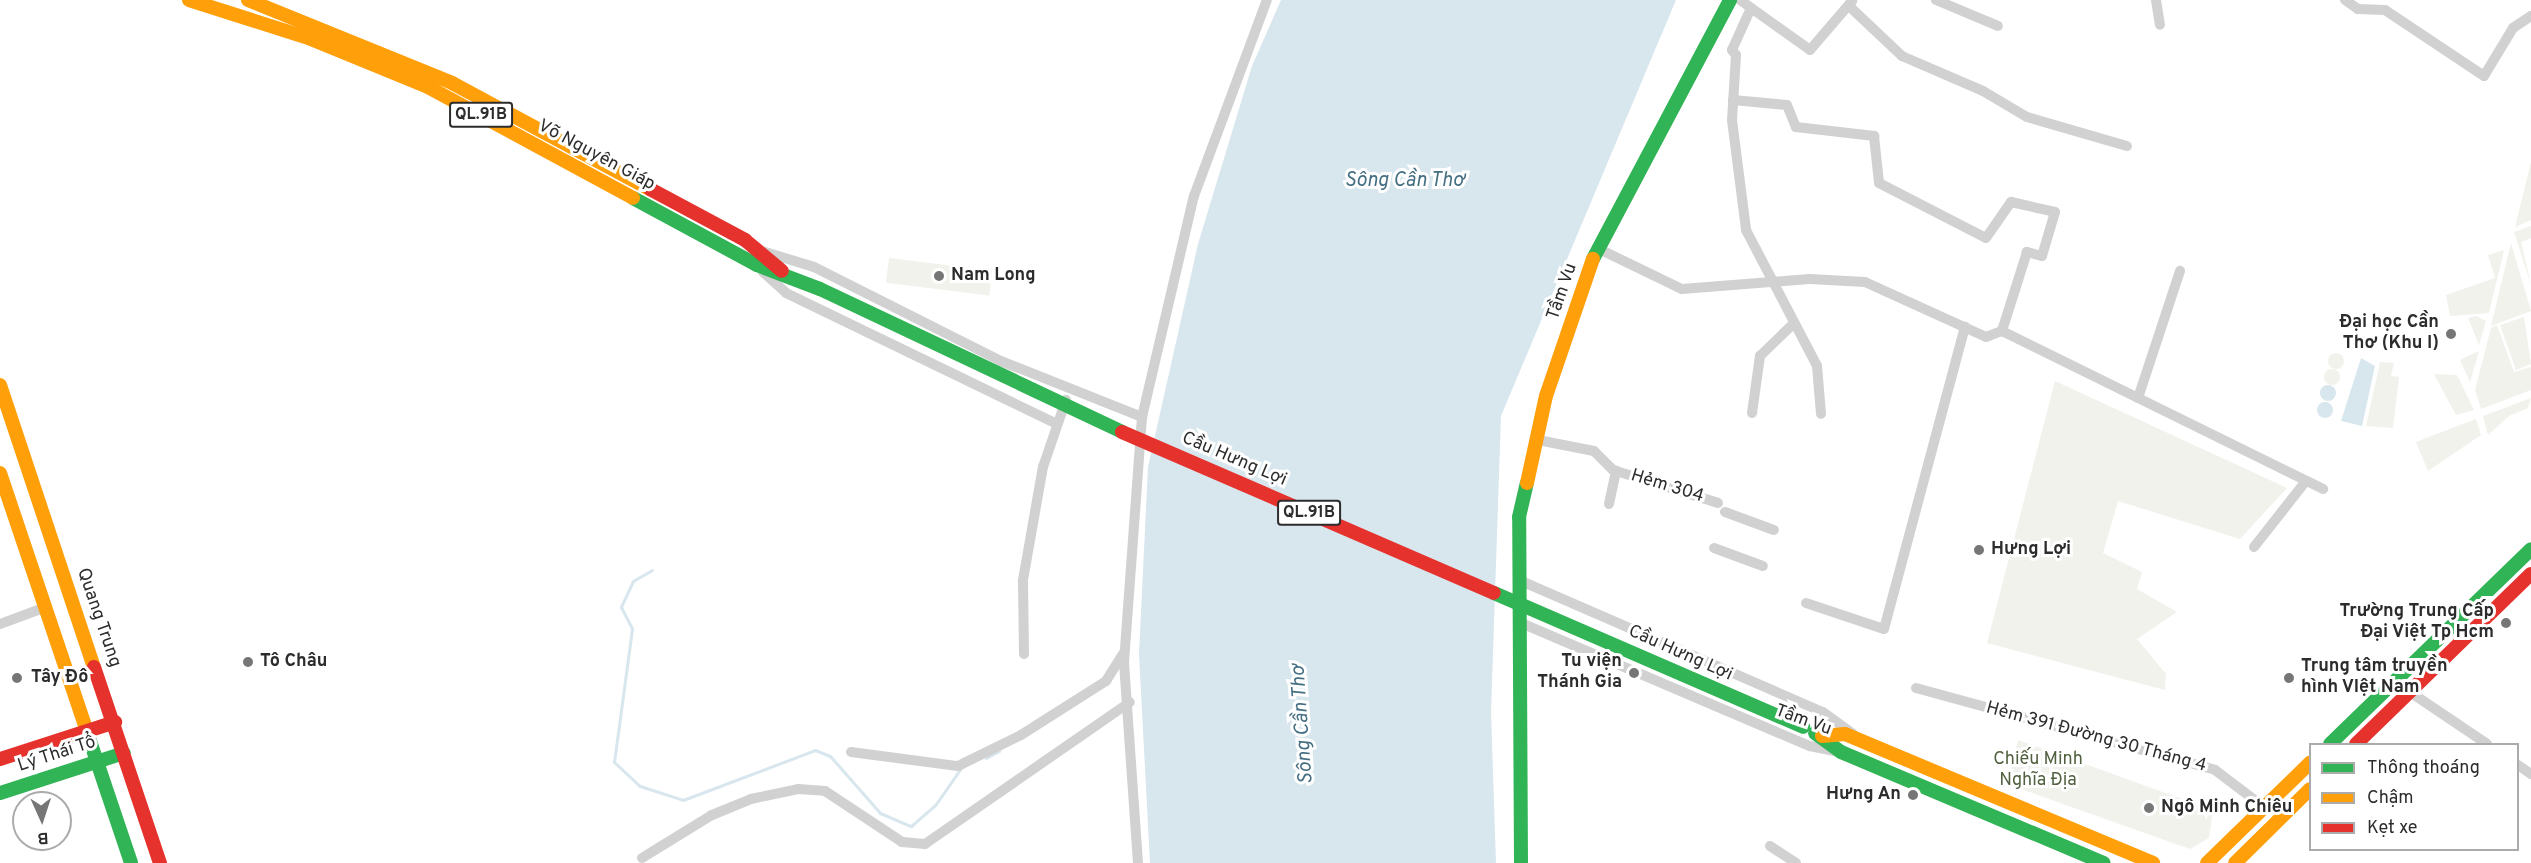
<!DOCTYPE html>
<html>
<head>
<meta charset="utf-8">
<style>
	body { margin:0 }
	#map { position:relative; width:2531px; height:863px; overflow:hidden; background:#fff; font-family:Overpass,sans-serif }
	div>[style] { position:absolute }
	.green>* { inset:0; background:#f0f2eb; transform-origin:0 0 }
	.round { border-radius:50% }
	.water>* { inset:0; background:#d8e6ee }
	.stream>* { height:3px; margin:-1.5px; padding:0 1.5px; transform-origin:1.5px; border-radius:1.5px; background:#d8e6ee }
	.street>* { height:10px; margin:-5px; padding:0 5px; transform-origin:5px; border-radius:5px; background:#d1d1d1 }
	.fast>* { height:14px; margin:-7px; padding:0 7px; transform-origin:7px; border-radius:7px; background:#30b455 }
	.slow>* { height:14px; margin:-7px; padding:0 7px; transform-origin:7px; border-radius:7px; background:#ff9f0a }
	.jam>* { height:14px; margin:-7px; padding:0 7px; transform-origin:7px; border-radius:7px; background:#e5322d }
	.fast-bridge>* { height:14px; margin:-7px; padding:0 7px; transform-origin:7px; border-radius:7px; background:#30b455 }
	.jam-bridge>* { height:14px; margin:-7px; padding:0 7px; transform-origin:7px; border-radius:7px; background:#e5322d }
	.dots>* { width:16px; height:16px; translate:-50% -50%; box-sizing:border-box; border:3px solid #fff; border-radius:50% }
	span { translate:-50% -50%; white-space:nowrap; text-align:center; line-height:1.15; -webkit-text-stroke:6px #fff; paint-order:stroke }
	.shield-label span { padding:2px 4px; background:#fff; border:2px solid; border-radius:4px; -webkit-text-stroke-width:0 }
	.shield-label { font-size:16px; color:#2c2c2c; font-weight:700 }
	.street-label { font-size:18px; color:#2c2c2c }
	.poi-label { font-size:18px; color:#2c2c2c; font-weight:700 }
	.left { translate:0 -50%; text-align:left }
	.right { translate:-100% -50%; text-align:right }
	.park-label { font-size:18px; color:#51613f }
	.water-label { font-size:20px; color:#446f83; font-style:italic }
	.legend { position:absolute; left:2309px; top:743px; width:210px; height:108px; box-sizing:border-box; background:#fff; border:2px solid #ababab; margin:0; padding:8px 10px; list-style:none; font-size:18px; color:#2c2c2c }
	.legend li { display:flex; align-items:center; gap:12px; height:30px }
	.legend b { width:30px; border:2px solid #ababab }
	.north { position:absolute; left:12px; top:791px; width:60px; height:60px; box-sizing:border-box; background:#fff; border:2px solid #ababab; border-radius:50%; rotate:177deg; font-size:16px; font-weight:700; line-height:24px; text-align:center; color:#2c2c2c }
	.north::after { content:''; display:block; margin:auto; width:21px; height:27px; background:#767676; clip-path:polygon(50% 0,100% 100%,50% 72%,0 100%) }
</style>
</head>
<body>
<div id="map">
	<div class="green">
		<i style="clip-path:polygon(2531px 162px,2531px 220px,2515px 227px)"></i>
		<i style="clip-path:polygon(2531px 226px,2531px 238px,2521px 242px,2531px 285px,2514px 232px)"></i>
		<i style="clip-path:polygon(2511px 243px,2531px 311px,2491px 326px)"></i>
		<i style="clip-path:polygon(2504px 250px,2489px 313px,2450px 316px,2446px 295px,2495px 278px,2488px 255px)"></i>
		<i style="left:889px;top:258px;width:104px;height:25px;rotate:7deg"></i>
		<i style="clip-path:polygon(2476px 316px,2486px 321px,2479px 345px,2468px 318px)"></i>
		<i style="clip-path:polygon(2524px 317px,2531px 364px,2516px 370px,2500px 325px)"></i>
		<i style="clip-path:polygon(2497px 325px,2514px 372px,2531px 367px,2531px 390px,2481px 409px,2475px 390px,2491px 328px)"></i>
		<i style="clip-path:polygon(2479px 351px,2470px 382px,2460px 360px)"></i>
		<i class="round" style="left:2328px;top:353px;width:16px;height:16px"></i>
		<i style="clip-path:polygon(2380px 362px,2394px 363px,2391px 376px,2399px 377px,2393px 428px,2366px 426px)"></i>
		<i class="round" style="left:2324px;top:369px;width:16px;height:16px"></i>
		<i style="clip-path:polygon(2434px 374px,2457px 375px,2474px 410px,2456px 415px)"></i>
		<i style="clip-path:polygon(2055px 381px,2287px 488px,2240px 539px,2118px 501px,2103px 553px,2142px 572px,2137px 589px,2177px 612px,2137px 639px,2166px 674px,2165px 690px,1987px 643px)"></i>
		<i style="clip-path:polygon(2531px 398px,2528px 408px,2509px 416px,2488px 435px,2483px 416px)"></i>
		<i style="clip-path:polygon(2476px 419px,2481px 435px,2428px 471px,2416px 442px)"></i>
		<i style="clip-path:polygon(2018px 740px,2213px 810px,2209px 838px,2190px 849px,2007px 784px)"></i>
	</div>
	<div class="water">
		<i style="clip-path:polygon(1281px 0,1676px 0,1501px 416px,1491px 712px,1496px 863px,1150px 863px,1139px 654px,1148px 467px,1198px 244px,1252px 66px)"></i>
		<i style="clip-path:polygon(2361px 358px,2375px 366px,2362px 426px,2341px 421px)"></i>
		<i class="round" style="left:2320px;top:385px;width:16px;height:16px"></i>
		<i class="round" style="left:2317px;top:402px;width:16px;height:16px"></i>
	</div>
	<div class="stream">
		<i style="left:652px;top:570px;width:22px;rotate:150deg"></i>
		<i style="left:633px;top:581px;width:29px;rotate:115deg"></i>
		<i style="left:621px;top:607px;width:25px;rotate:63deg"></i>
		<i style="left:632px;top:629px;width:134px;rotate:97.7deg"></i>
		<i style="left:614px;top:762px;width:35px;rotate:43deg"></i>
		<i style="left:640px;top:786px;width:45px;rotate:18deg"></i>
		<i style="left:683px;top:800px;width:141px;rotate:-20.7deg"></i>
		<i style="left:815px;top:750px;width:16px;rotate:22deg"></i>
		<i style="left:830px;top:756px;width:76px;rotate:48.7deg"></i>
		<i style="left:880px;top:813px;width:34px;rotate:23deg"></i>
		<i style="left:911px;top:826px;width:33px;rotate:-41deg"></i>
		<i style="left:936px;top:804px;width:44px;rotate:-55.2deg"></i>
		<i style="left:986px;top:758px;width:15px;rotate:-28deg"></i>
	</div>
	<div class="street">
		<i style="left:1740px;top:0;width:86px;rotate:35.5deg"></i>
		<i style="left:1810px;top:50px;width:65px;rotate:-49.4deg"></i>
		<i style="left:1936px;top:0;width:67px;rotate:22.8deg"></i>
		<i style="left:2156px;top:0;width:25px;rotate:81deg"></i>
		<i style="left:2345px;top:0;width:16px;rotate:35deg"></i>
		<i style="left:2358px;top:9px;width:27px;rotate:2deg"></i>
		<i style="left:2385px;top:10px;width:119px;rotate:33.7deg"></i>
		<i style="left:2484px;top:76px;width:56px;rotate:-58.9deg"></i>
		<i style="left:2513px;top:28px;width:22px;rotate:-34deg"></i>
		<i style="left:1849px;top:6px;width:73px;rotate:43.3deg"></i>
		<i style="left:1902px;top:56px;width:88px;rotate:23.4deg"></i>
		<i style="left:1983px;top:91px;width:51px;rotate:30.6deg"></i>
		<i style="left:2027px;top:117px;width:104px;rotate:16.2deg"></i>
		<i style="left:1751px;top:8px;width:46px;rotate:114.3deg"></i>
		<i style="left:1732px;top:50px;width:6px;rotate:51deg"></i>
		<i style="left:1736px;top:55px;width:65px;rotate:93.5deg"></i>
		<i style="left:1732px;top:120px;width:111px;rotate:82.7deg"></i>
		<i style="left:1746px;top:230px;width:153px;rotate:62.4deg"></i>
		<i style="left:1817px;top:366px;width:48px;rotate:85.2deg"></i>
		<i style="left:1733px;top:100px;width:54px;rotate:5.3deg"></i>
		<i style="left:1787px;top:105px;width:24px;rotate:68deg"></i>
		<i style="left:1796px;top:127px;width:79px;rotate:6.6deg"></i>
		<i style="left:1874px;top:136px;width:47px;rotate:83.9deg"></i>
		<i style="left:1879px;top:183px;width:120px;rotate:27.2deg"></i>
		<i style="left:1986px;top:238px;width:44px;rotate:-55.2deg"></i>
		<i style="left:2011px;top:202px;width:45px;rotate:12.8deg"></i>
		<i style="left:2055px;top:212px;width:46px;rotate:106.5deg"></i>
		<i style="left:2042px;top:256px;width:16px;rotate:-165deg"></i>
		<i style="left:2027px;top:252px;width:83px;rotate:107.6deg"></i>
		<i style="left:1597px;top:248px;width:94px;rotate:25.8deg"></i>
		<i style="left:1682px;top:289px;width:128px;rotate:-4.5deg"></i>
		<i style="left:1810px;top:279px;width:55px;rotate:3.1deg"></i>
		<i style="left:1865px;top:282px;width:133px;rotate:24.4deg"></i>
		<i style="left:1986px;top:337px;width:17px;rotate:-21deg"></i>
		<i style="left:2002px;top:331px;width:358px;rotate:26.2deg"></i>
		<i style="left:762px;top:251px;width:54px;rotate:17.1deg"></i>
		<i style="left:814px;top:267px;width:209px;rotate:26.7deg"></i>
		<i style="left:1001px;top:361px;width:152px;rotate:21.7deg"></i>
		<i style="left:763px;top:272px;width:31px;rotate:42deg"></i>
		<i style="left:786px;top:293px;width:301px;rotate:25.8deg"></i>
		<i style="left:2138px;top:398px;width:134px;rotate:-71.7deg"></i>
		<i style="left:1752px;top:413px;width:58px;rotate:-82deg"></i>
		<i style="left:1760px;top:356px;width:47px;rotate:-44.1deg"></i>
		<i style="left:1538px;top:440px;width:57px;rotate:11.1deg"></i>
		<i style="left:1594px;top:451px;width:27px;rotate:45deg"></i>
		<i style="left:1613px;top:470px;width:110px;rotate:17.4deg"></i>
		<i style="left:1609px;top:504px;width:34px;rotate:-78deg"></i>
		<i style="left:1725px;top:512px;width:52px;rotate:20.2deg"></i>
		<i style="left:2254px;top:547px;width:84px;rotate:-51.8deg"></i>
		<i style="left:1714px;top:548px;width:52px;rotate:20.2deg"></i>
		<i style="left:1519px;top:580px;width:331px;rotate:23.5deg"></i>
		<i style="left:1823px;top:712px;width:37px;rotate:36deg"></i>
		<i style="left:1806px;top:603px;width:82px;rotate:18.4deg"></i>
		<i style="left:1884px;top:629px;width:313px;rotate:-75deg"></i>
		<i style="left:1521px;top:623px;width:314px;rotate:23.1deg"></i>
		<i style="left:1810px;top:746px;width:25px;rotate:12deg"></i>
		<i style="left:0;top:624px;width:49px;rotate:-20.3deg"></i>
		<i style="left:1024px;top:654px;width:74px;rotate:-90.8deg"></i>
		<i style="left:1023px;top:580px;width:115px;rotate:-80deg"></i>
		<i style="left:1043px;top:467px;width:71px;rotate:-71.1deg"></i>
		<i style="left:1916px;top:688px;width:310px;rotate:15.3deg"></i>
		<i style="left:2215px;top:770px;width:63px;rotate:37.2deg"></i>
		<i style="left:2410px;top:692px;width:93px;rotate:34deg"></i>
		<i style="left:851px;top:752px;width:108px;rotate:7.5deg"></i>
		<i style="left:958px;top:766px;width:70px;rotate:-26.2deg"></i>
		<i style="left:1021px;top:735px;width:101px;rotate:-32.4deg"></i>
		<i style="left:1106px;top:681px;width:32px;rotate:-58deg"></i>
		<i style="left:2518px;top:765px;width:16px;rotate:35deg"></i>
		<i style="left:1770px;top:846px;width:31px;rotate:33deg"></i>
		<i style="left:642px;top:858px;width:82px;rotate:-31.6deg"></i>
		<i style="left:712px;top:815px;width:42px;rotate:-22.3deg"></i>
		<i style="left:751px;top:799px;width:48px;rotate:-12deg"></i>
		<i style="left:798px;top:789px;width:27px;rotate:4deg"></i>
		<i style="left:825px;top:791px;width:92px;rotate:33.5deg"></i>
		<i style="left:902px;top:842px;width:23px;rotate:5deg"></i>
		<i style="left:925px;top:844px;width:249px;rotate:-34.7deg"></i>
		<i style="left:1138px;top:863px;width:201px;rotate:-94deg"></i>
		<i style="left:1124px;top:662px;width:246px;rotate:-85.8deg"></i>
		<i style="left:1142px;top:417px;width:227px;rotate:-76.8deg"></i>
		<i style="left:1194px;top:196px;width:209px;rotate:-69.6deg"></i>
	</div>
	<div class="fast">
		<i style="left:633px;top:198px;width:141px;rotate:28.4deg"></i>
		<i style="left:757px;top:265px;width:67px;rotate:20.9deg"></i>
		<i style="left:1593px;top:259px;width:293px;rotate:-62.1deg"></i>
		<i style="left:87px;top:732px;width:138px;rotate:71.4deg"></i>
		<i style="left:1815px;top:733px;width:32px;rotate:36deg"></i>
		<i style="left:1841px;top:752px;width:285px;rotate:22.9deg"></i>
		<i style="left:2330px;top:744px;width:280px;rotate:-44.1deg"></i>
		<i style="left:0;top:793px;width:130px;rotate:-17.9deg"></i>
		<i style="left:1521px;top:863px;width:346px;rotate:-90.3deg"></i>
		<i style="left:1519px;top:517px;width:35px;rotate:-77deg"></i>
	</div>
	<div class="slow">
		<i style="left:189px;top:0;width:128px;rotate:17.7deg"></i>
		<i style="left:311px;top:39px;width:126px;rotate:22.3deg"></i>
		<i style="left:428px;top:87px;width:233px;rotate:28.4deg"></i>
		<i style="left:248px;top:0;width:220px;rotate:22.1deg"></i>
		<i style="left:452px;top:83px;width:225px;rotate:28.2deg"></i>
		<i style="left:0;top:385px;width:297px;rotate:71.6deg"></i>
		<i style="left:0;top:473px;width:273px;rotate:71.4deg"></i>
		<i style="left:1527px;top:483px;width:89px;rotate:-77.7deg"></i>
		<i style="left:1546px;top:396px;width:145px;rotate:-71.1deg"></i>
		<i style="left:1822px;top:736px;width:23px;rotate:-5deg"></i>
		<i style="left:1845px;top:734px;width:334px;rotate:22.7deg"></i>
		<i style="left:2207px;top:863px;width:144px;rotate:-44.2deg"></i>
		<i style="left:2235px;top:863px;width:105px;rotate:-44.6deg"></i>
	</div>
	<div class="jam">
		<i style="left:650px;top:189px;width:108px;rotate:28.2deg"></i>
		<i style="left:745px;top:240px;width:48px;rotate:40deg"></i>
		<i style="left:94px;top:667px;width:207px;rotate:71.4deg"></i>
		<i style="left:2356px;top:744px;width:244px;rotate:-44.2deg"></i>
		<i style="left:0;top:759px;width:121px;rotate:-17.8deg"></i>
	</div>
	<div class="fast-bridge">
		<i style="left:820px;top:289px;width:334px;rotate:25.3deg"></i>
		<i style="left:1494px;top:593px;width:337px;rotate:23.4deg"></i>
	</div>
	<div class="jam-bridge">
		<i style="left:1122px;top:432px;width:405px;rotate:23.4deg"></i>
	</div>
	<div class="dots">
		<i style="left:939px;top:276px;background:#767676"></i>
		<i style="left:2451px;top:334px;background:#767676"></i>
		<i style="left:1979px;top:550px;background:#767676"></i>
		<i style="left:2506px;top:623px;background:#767676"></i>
		<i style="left:248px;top:662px;background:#767676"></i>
		<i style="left:1634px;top:673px;background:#767676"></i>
		<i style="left:17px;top:678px;background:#767676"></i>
		<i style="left:2289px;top:678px;background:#767676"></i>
		<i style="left:1913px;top:795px;background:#767676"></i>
		<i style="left:2149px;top:808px;background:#767676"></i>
	</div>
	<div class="shield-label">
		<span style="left:481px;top:115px">QL.91B</span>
		<span style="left:1309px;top:513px">QL.91B</span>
	</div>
	<div class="street-label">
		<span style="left:596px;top:156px;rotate:28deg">Võ Nguyên Giáp</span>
		<span style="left:1563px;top:292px;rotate:-71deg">Tầm Vu</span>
		<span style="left:1234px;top:460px;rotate:23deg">Cầu Hưng Lợi</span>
		<span style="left:1667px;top:487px;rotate:17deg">Hẻm 304</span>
		<span style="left:98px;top:618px;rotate:71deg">Quang Trung</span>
		<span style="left:1680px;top:654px;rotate:24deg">Cầu Hưng Lợi</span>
		<span style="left:1803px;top:721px;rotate:20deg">Tầm Vu</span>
		<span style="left:2096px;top:738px;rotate:15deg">Hẻm 391 Đường 30 Tháng 4</span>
		<span style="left:57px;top:755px;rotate:-18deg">Lý Thái Tổ</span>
	</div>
	<div class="poi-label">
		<span class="left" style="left:951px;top:276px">Nam Long</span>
		<span class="right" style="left:2439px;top:334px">Đại học Cần<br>Thơ (Khu I)</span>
		<span class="left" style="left:1991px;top:550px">Hưng Lợi</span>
		<span class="right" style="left:2494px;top:623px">Trường Trung Cấp<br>Đại Việt Tp Hcm</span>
		<span class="left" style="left:260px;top:662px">Tô Châu</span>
		<span class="right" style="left:1622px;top:673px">Tu viện<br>Thánh Gia</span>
		<span class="left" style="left:2301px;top:678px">Trung tâm truyền<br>hình VIệt Nam</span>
		<span class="left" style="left:31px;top:678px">Tây Đô</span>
		<span class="right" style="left:1901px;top:795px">Hưng An</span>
		<span class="left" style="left:2161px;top:808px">Ngô Minh Chiêu</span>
	</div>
	<div class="park-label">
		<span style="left:2038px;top:771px">Chiếu Minh<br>Nghĩa Địa</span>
	</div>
	<div class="water-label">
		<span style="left:1405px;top:181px">Sông Cần Thơ</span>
		<span style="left:1303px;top:724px;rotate:-94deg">Sông Cần Thơ</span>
	</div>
	<ul class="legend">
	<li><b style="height:8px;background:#30b455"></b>Thông thoáng</li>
	<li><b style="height:8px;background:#ff9f0a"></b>Chậm</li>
	<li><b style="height:8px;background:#e5322d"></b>Kẹt xe</li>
	</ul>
	<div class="north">B</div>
</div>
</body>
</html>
